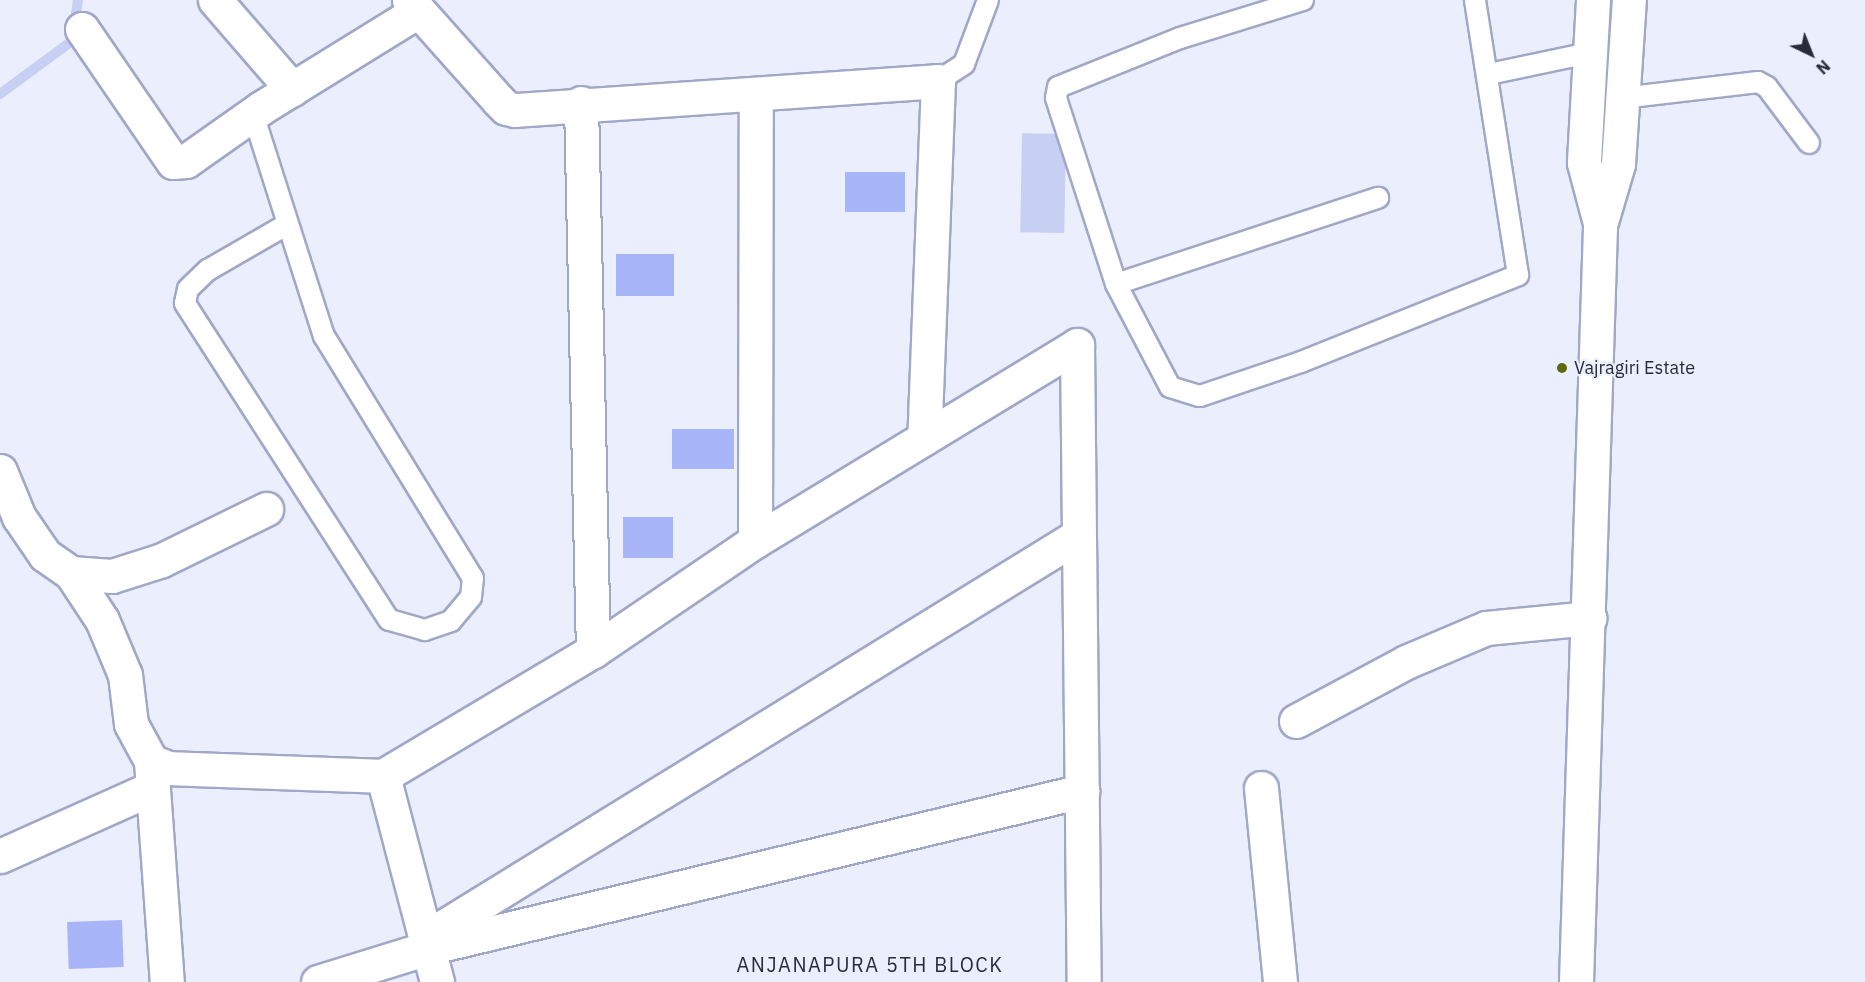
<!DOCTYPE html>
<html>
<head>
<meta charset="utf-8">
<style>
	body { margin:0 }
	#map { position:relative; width:1865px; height:982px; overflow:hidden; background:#ebeefc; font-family:"IBM Plex Sans",sans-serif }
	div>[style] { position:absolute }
	.water>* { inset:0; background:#c7cff2; transform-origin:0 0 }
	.stream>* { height:10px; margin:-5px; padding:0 5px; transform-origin:5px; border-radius:5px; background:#c7cff2 }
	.building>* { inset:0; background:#a8b5f9; transform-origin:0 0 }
	.roads { filter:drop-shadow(2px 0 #a1a7c7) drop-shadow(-2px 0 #a1a7c7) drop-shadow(0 2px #a1a7c7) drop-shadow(0 -2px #a1a7c7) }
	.service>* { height:20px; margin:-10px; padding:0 10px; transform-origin:10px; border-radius:10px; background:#fff }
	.minor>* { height:33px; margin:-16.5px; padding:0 16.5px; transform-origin:16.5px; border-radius:16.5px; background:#fff }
	.tertiary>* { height:33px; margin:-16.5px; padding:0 16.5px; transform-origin:16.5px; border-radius:16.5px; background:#fff }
	.dots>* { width:16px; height:16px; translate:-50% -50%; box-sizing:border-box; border:3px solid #ebeefc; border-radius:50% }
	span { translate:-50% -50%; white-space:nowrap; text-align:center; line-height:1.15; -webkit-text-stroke:4.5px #ebeefc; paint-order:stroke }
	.poi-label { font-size:18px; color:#292c38 }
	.left { translate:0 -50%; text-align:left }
	.neighbourhood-label { font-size:20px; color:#292c38; letter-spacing:1.5px }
	.north { position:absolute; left:1781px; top:24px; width:60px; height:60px; -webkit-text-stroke:4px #ebeefc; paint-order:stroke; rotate:137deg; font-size:16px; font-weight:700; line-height:24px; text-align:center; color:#292c38 }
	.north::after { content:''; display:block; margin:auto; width:21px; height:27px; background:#292c38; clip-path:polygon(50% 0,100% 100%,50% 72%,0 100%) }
</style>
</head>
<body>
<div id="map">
	<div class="water">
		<i style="left:1066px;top:134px;width:99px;height:44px;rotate:91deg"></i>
	</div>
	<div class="stream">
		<i style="left:0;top:94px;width:89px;rotate:-36.4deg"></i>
		<i style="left:72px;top:41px;width:41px;rotate:-81.7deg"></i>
	</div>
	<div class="building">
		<i style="left:845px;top:172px;width:60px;height:40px"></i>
		<i style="left:674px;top:254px;width:42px;height:58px;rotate:90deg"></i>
		<i style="left:672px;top:429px;width:62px;height:40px"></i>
		<i style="left:623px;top:517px;width:50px;height:41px"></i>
		<i style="left:122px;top:920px;width:47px;height:55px;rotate:88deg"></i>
	</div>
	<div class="roads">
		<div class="service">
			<i style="left:1303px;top:0;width:129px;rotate:162.8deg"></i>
			<i style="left:1180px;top:38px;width:131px;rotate:158.1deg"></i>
			<i style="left:1058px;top:87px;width:11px;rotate:100deg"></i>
			<i style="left:1056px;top:98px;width:195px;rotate:72.1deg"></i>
			<i style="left:1116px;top:284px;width:116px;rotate:62.3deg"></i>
			<i style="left:1170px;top:387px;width:31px;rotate:17deg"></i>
			<i style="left:1200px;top:396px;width:107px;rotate:-18.6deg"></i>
			<i style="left:1301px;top:362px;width:234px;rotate:-21.8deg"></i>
			<i style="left:1518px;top:275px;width:278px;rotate:-98.9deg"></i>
			<i style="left:1489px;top:74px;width:102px;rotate:-11.9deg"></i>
			<i style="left:938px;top:81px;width:31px;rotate:-33deg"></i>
			<i style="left:964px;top:64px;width:68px;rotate:-69.4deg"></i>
			<i style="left:1622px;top:98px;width:137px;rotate:-6.7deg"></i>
			<i style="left:1758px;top:82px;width:10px;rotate:29deg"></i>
			<i style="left:1767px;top:87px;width:70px;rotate:53.1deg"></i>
			<i style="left:253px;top:114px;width:233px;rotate:72.3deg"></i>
			<i style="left:324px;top:336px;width:284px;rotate:58.4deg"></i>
			<i style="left:473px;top:578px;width:19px;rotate:96deg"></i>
			<i style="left:471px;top:597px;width:31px;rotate:130deg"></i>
			<i style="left:451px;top:621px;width:28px;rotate:161deg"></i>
			<i style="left:425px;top:630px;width:37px;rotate:-164deg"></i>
			<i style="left:389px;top:620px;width:377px;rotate:-122.8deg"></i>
			<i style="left:185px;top:303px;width:14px;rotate:-78deg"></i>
			<i style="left:188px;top:289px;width:28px;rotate:-44deg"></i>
			<i style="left:208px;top:270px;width:90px;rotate:-30deg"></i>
			<i style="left:1116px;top:284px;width:276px;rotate:-18.2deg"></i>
		</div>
		<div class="minor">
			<i style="left:215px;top:0;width:118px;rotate:49.1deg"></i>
			<i style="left:409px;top:0;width:134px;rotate:48.3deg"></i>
			<i style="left:498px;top:100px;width:11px;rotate:45deg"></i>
			<i style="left:506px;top:108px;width:9px;rotate:13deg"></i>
			<i style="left:515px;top:110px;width:424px;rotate:-3.9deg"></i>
			<i style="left:938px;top:81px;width:357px;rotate:92.2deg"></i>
			<i style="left:82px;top:29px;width:161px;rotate:55.6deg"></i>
			<i style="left:173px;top:162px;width:13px;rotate:-4deg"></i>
			<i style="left:186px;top:161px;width:92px;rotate:-35.2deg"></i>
			<i style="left:261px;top:108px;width:185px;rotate:-31.7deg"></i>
			<i style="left:581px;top:103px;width:548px;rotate:88.75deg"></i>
			<i style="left:1077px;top:345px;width:190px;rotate:89.4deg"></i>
			<i style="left:0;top:471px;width:50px;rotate:67.6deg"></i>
			<i style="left:19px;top:517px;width:46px;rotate:55.6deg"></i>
			<i style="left:45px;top:555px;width:32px;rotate:35deg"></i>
			<i style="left:71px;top:573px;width:56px;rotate:56.6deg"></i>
			<i style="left:102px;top:620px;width:60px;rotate:67.3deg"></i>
			<i style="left:125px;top:675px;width:49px;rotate:83deg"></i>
			<i style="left:131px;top:724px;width:42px;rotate:61.6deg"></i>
			<i style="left:151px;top:761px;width:222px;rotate:85.9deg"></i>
			<i style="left:755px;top:541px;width:445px;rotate:-89.9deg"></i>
			<i style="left:71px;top:573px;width:41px;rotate:4.2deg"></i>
			<i style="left:112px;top:576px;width:52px;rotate:-17.7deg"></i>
			<i style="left:162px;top:560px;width:116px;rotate:-26.1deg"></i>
			<i style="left:1296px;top:721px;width:125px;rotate:-28.2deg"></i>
			<i style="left:1406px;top:662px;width:87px;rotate:-23deg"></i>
			<i style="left:1486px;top:628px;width:104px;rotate:-5.5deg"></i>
			<i style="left:151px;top:761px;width:18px;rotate:22deg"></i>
			<i style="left:168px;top:768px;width:215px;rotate:2.1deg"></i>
			<i style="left:383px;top:776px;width:244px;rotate:-30.8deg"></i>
			<i style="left:593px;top:651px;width:196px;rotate:-34.2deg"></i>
			<i style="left:755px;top:541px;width:377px;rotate:-31.3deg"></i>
			<i style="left:383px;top:776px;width:213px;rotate:75.3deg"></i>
			<i style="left:1261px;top:788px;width:195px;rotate:84.4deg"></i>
			<i style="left:0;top:856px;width:167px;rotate:-24.1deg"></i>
			<i style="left:425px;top:938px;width:768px;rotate:-31.64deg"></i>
			<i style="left:1079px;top:535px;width:447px;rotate:89.4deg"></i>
			<i style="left:318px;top:982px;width:115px;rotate:-17.2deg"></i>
			<i style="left:428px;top:948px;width:673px;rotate:-13.5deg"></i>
		</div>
		<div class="tertiary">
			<i style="left:1593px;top:0;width:163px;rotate:93.2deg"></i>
			<i style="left:1584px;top:163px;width:62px;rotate:75.1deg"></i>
			<i style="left:1576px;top:982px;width:757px;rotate:-88.18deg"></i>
			<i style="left:1600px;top:225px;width:64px;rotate:-73.6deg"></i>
			<i style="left:1618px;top:164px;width:164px;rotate:-86.2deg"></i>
		</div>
	</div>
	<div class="dots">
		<i style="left:1562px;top:368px;background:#5f690e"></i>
	</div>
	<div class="poi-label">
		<span class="left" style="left:1574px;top:368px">Vajragiri Estate</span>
	</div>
	<div class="neighbourhood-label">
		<span style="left:870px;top:964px">ANJANAPURA 5TH BLOCK</span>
	</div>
	<div class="north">N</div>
</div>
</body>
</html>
